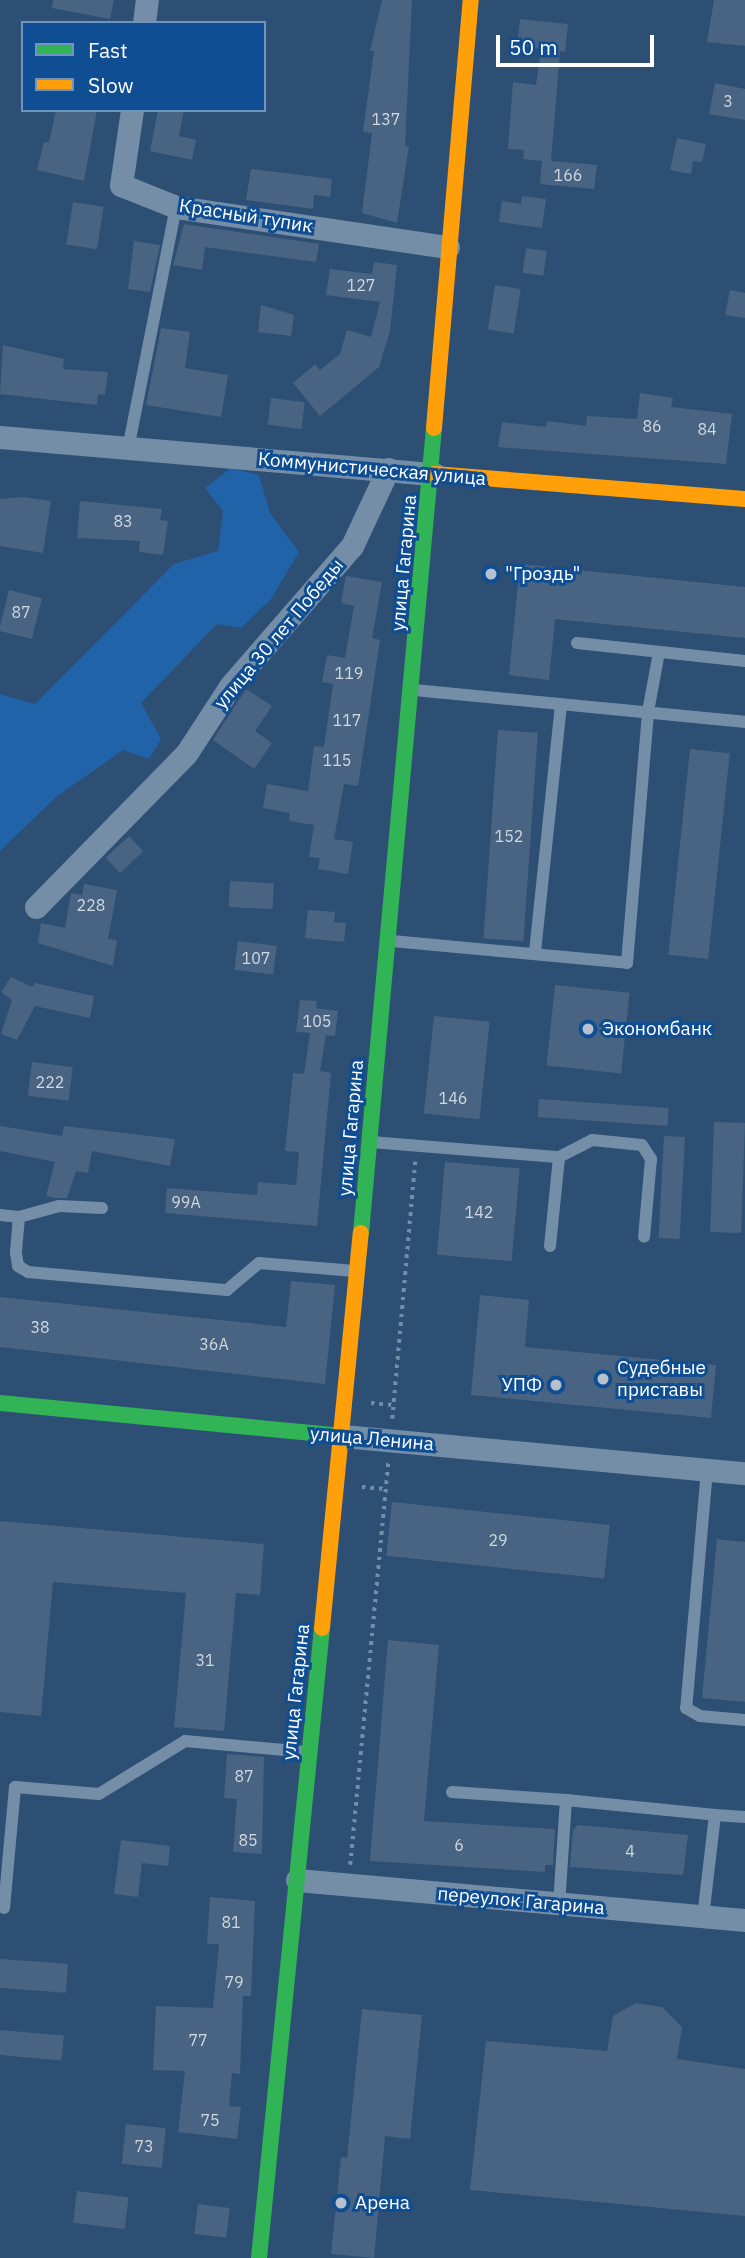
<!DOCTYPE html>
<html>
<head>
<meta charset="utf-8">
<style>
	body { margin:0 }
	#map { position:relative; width:745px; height:2258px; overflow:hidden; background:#2d4f74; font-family:"IBM Plex Sans",sans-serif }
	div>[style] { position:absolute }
	.green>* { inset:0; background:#2063a8 }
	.building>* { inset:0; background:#486482; transform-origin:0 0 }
	.path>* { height:3.5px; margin-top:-1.75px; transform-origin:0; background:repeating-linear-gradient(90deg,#758ea7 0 3.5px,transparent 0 8.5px) }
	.lane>* { height:12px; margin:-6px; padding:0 6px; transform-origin:6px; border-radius:6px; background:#758ea7 }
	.street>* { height:23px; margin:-11.5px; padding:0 11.5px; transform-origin:11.5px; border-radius:11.5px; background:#758ea7 }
	.fast>* { height:16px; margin:-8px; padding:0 8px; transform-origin:8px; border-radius:8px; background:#30b455 }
	.slow>* { height:16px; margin:-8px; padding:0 8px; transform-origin:8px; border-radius:8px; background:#ff9f0a }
	.dots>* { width:19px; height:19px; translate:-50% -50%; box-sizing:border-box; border:4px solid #0f4e92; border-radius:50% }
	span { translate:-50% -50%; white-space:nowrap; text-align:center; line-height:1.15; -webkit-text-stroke:6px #0f4e92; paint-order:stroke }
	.number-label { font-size:16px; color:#d1d8e0 }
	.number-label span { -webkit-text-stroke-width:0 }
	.street-label { font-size:19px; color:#fff }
	.poi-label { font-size:19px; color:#fff }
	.left { translate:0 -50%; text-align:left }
	.right { translate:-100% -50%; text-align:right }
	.legend { position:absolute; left:21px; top:21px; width:245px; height:91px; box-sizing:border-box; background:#0f4e92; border:2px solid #6f95be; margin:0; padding:9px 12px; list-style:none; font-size:21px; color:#fff }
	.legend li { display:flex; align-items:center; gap:14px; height:35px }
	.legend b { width:35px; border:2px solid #6f95be }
	.scale { position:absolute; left:496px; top:35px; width:158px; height:32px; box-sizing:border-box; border:4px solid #fff; border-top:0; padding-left:9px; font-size:21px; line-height:24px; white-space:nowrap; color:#fff; -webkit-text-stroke:5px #0f4e92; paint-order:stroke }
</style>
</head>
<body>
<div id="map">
	<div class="green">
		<i style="clip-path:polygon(231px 468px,259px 475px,270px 513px,299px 552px,271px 599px,241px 628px,217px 624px,141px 703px,161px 739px,149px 759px,123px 750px,56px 797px,0 851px,0 694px,35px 704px,174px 564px,218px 551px,223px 511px,205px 488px)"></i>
	</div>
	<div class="building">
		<i style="clip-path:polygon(53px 0,114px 0,110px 19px,52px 8px)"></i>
		<i style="clip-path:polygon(382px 0,412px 0,405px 146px,409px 146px,397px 223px,362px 213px,372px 133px,363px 132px,374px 51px,370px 51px)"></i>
		<i style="clip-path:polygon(714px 0,745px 0,745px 46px,707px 42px)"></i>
		<i style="clip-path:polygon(520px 19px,568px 24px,565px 52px,560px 51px,551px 161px,597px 165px,594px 189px,540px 184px,542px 161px,523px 159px,524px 150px,508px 149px,513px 82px,536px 85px,541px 49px,517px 46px)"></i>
		<i style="clip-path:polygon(715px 83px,745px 89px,745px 120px,709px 114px)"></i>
		<i style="clip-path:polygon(56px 110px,97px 110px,84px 181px,37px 170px,44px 142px,49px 143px)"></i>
		<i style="clip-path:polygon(158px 110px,184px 110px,179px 136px,196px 140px,192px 160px,150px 151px)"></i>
		<i style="clip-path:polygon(677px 138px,706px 144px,702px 162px,693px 161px,691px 174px,670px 170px)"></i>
		<i style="clip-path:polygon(251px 169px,332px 179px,330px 197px,314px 195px,313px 209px,246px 200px)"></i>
		<i style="clip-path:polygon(522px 196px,546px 199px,542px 228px,499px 222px,502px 201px,521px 204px)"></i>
		<i style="left:73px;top:202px;width:31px;height:43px;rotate:9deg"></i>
		<i style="clip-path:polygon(184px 224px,319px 244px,316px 262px,205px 247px,202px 270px,173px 265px)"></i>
		<i style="clip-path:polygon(134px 241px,160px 245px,150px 292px,128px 289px)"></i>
		<i style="left:526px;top:248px;width:21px;height:25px;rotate:8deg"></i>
		<i style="clip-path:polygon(374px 262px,397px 265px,390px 331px,379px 367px,320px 416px,293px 383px,315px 364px,320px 370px,340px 354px,347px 330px,371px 337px,380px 302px,326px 295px,330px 269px,372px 274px)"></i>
		<i style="left:495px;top:285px;width:26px;height:45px;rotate:9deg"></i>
		<i style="clip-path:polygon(730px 290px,745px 293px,745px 318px,725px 315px)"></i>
		<i style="clip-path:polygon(261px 305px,294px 315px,291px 336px,258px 332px)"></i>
		<i style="clip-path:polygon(161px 328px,190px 332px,185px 368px,228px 375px,221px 417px,146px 405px)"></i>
		<i style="clip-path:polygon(3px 345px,64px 359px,63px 369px,108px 372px,105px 395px,98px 394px,97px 405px,0 394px)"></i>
		<i style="clip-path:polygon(640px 393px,673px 398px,671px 407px,732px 414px,726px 464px,498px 447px,502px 422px,546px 427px,547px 421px,586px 426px,587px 416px,637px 419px)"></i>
		<i style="left:271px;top:398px;width:34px;height:27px;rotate:7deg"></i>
		<i style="clip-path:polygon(23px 497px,51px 501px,43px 553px,0 546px,0 499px)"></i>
		<i style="clip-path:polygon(80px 501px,162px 509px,160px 520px,168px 521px,163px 555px,139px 552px,140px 541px,77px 538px)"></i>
		<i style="clip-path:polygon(520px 564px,745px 587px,745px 638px,555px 619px,549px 680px,509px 675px)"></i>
		<i style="clip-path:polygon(346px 576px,382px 582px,372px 638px,380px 640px,358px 786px,344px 784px,334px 839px,353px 842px,348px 874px,318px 869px,320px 858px,309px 857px,314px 825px,289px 821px,290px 813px,263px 808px,267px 784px,308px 791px,314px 746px,324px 747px,333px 684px,322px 682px,327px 655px,345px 658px,354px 606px,341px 603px)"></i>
		<i style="left:9px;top:590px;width:34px;height:42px;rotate:14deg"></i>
		<i style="clip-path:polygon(246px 689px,272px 706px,255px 731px,272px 743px,254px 769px,213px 740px)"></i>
		<i style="left:498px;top:730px;width:40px;height:209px;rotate:4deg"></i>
		<i style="left:690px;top:749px;width:40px;height:207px;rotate:6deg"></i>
		<i style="left:129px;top:836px;width:21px;height:32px;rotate:47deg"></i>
		<i style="left:230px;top:881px;width:44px;height:26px;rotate:3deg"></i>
		<i style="clip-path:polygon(84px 884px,117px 890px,108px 939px,117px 940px,113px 966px,38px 943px,41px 923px,65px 928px,71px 893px,82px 895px)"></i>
		<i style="clip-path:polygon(308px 910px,335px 912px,334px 922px,346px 923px,344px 942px,305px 938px)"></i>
		<i style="left:238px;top:941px;width:39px;height:29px;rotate:7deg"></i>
		<i style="clip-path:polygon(11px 977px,32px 987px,35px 983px,94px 996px,90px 1018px,35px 1006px,17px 1040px,1px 1034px,12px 1000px,1px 992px)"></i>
		<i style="left:555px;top:985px;width:75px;height:81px;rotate:6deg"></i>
		<i style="clip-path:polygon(300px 1000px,317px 1001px,316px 1008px,338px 1011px,335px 1036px,326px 1035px,320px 1071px,331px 1073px,317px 1226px,165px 1213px,167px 1188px,257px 1195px,258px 1182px,296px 1185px,299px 1152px,285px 1151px,293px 1073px,304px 1074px,310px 1033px,296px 1032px)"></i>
		<i style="left:434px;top:1016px;width:56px;height:98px;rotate:6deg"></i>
		<i style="left:32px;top:1062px;width:41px;height:34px;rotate:7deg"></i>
		<i style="left:539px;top:1099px;width:130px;height:18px;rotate:4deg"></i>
		<i style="left:714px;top:1122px;width:31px;height:110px;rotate:2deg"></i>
		<i style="clip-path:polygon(0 1126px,62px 1136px,64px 1126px,175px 1139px,170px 1166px,92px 1151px,88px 1173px,76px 1171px,67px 1198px,56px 1198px,46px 1196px,55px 1162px,0 1151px)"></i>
		<i style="left:664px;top:1136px;width:21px;height:102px;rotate:3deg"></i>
		<i style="left:445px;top:1162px;width:75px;height:93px;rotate:5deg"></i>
		<i style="clip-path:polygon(291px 1281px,335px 1285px,325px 1384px,0 1347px,0 1297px,286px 1327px)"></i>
		<i style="clip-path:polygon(480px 1295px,529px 1300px,525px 1347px,716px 1365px,711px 1418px,471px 1395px)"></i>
		<i style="left:392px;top:1502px;width:219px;height:54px;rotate:6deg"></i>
		<i style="clip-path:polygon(0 1521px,264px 1544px,260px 1595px,236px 1593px,224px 1731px,174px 1727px,186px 1593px,53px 1582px,41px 1716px,0 1712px)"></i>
		<i style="clip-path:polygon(717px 1539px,745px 1542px,745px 1702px,702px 1698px)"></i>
		<i style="clip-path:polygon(388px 1640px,439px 1645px,424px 1821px,555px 1829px,553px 1865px,545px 1865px,545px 1872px,370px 1861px)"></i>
		<i style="clip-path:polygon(227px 1754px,264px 1757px,262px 1854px,233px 1852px,237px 1799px,224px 1798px)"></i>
		<i style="clip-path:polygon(578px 1825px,688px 1835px,683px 1875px,570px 1867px,573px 1830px)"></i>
		<i style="clip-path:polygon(121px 1840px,170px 1846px,168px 1866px,142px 1863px,138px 1897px,114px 1894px)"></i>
		<i style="clip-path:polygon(210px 1897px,255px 1901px,251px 1996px,243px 1996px,240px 2074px,232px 2073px,229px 2106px,241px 2107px,237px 2139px,178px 2132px,185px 2071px,153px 2070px,156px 2006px,213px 2008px,219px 1944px,207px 1944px)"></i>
		<i style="left:0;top:1959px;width:68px;height:29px;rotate:4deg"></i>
		<i style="clip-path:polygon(636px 2003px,662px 2007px,682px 2027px,677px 2059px,745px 2069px,745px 2216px,470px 2190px,486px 2041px,607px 2051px,613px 2016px)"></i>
		<i style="clip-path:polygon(362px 2009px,422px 2015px,410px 2139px,385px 2136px,374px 2258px,331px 2254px,341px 2157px,347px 2158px)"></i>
		<i style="left:0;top:2030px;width:64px;height:25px;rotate:5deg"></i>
		<i style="left:126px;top:2124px;width:40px;height:40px;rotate:6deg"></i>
		<i style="left:77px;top:2191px;width:52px;height:32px;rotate:7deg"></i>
		<i style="left:198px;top:2204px;width:32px;height:30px;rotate:7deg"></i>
	</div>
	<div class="path">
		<i style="left:371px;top:1403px;width:22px;rotate:5deg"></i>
		<i style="left:392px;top:1419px;width:258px;rotate:-84.9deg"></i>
		<i style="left:362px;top:1487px;width:23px;rotate:5deg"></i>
		<i style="left:350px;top:1865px;width:405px;rotate:-84.6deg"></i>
	</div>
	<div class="lane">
		<i style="left:128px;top:449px;width:247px;rotate:-78.8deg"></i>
		<i style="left:577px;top:643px;width:169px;rotate:6.1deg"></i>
		<i style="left:414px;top:690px;width:333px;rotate:5.5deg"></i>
		<i style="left:392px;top:941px;width:236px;rotate:5.3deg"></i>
		<i style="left:627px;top:963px;width:252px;rotate:-85.2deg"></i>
		<i style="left:648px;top:712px;width:61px;rotate:-79.6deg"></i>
		<i style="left:535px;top:952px;width:249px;rotate:-84deg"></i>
		<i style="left:371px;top:1142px;width:189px;rotate:4.6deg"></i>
		<i style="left:559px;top:1157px;width:37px;rotate:-27deg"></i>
		<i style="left:592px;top:1140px;width:50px;rotate:5.7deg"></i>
		<i style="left:642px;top:1145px;width:17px;rotate:57deg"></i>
		<i style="left:651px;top:1159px;width:78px;rotate:95.1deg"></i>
		<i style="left:0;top:1215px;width:19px;rotate:6deg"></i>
		<i style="left:19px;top:1217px;width:36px;rotate:95deg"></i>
		<i style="left:16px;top:1253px;width:13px;rotate:81deg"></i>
		<i style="left:18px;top:1266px;width:12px;rotate:31deg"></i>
		<i style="left:28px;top:1272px;width:200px;rotate:5.2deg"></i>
		<i style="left:227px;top:1290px;width:42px;rotate:-40.2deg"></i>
		<i style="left:259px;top:1263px;width:96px;rotate:4.8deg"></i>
		<i style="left:19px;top:1217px;width:41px;rotate:-15.4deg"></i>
		<i style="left:59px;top:1206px;width:43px;rotate:2.7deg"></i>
		<i style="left:550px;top:1246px;width:89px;rotate:-84.2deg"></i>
		<i style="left:707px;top:1470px;width:239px;rotate:95deg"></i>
		<i style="left:686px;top:1708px;width:16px;rotate:30deg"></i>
		<i style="left:700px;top:1716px;width:45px;rotate:5.1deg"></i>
		<i style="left:452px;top:1792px;width:114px;rotate:4deg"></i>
		<i style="left:715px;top:1815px;width:30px;rotate:4deg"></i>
		<i style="left:559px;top:1905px;width:105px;rotate:-86.2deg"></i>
		<i style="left:566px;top:1800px;width:150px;rotate:5.7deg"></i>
		<i style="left:715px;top:1815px;width:103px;rotate:96.7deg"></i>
		<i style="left:4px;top:1908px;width:121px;rotate:-84.8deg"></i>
		<i style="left:15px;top:1787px;width:84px;rotate:4.8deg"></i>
		<i style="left:99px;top:1794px;width:101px;rotate:-31.6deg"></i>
		<i style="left:185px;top:1741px;width:122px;rotate:5.2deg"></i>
	</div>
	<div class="street">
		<i style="left:144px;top:23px;width:23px;rotate:-83deg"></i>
		<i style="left:132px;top:110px;width:76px;rotate:98.3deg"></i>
		<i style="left:121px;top:185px;width:59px;rotate:21.8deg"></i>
		<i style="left:176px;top:207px;width:275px;rotate:8.4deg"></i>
		<i style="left:0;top:437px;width:436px;rotate:4.9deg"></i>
		<i style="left:36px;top:907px;width:214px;rotate:-45.6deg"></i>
		<i style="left:186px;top:754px;width:82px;rotate:-56.9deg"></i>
		<i style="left:231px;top:685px;width:184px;rotate:-49deg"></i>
		<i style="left:352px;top:546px;width:85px;rotate:-64.9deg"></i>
		<i style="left:343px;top:1436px;width:404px;rotate:5.3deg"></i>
		<i style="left:297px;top:1880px;width:450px;rotate:5.1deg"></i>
	</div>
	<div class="fast">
		<i style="left:361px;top:1233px;width:808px;rotate:-84.82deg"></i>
		<i style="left:0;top:1403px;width:345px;rotate:5.5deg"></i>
		<i style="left:259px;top:2258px;width:633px;rotate:-84.29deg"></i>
	</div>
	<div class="slow">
		<i style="left:434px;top:428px;width:430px;rotate:-85.1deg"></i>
		<i style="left:434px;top:474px;width:312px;rotate:4.6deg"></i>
		<i style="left:322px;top:1628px;width:397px;rotate:-84.4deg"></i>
	</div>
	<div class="dots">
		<i style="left:491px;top:574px;background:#b6c1ce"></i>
		<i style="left:588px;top:1029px;background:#b6c1ce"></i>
		<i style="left:603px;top:1379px;background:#b6c1ce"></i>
		<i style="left:556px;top:1385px;background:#b6c1ce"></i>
		<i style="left:341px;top:2203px;background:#b6c1ce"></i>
	</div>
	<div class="number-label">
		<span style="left:728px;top:101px">3</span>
		<span style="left:386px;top:119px">137</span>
		<span style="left:568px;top:175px">166</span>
		<span style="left:361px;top:285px">127</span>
		<span style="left:652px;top:426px">86</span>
		<span style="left:707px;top:429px">84</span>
		<span style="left:123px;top:521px">83</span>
		<span style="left:21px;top:612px">87</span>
		<span style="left:349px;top:673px">119</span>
		<span style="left:347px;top:720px">117</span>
		<span style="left:337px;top:760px">115</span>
		<span style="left:509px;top:836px">152</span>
		<span style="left:91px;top:905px">228</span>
		<span style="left:256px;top:958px">107</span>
		<span style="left:317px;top:1021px">105</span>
		<span style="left:50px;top:1082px">222</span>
		<span style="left:453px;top:1098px">146</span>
		<span style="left:186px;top:1202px">99А</span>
		<span style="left:479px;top:1212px">142</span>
		<span style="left:40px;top:1327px">38</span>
		<span style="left:214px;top:1344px">36А</span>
		<span style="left:498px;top:1540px">29</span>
		<span style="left:205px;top:1660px">31</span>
		<span style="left:244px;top:1776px">87</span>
		<span style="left:248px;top:1840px">85</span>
		<span style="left:459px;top:1845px">6</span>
		<span style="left:630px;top:1851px">4</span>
		<span style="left:231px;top:1922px">81</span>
		<span style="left:234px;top:1982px">79</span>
		<span style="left:198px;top:2040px">77</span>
		<span style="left:210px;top:2120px">75</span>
		<span style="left:144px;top:2146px">73</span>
	</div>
	<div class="street-label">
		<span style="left:246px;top:216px;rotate:9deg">Красный тупик</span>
		<span style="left:372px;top:469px;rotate:5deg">Коммунистическая улица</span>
		<span style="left:404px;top:563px;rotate:-85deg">улица Гагарина</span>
		<span style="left:279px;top:634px;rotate:-50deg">улица 30 лет Победы</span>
		<span style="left:351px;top:1128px;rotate:-85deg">улица Гагарина</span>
		<span style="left:372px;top:1439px;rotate:5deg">улица Ленина</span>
		<span style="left:296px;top:1692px;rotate:-84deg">улица Гагарина</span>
		<span style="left:521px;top:1901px;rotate:5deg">переулок Гагарина</span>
	</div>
	<div class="poi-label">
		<span class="left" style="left:505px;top:574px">"Гроздь"</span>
		<span class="left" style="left:602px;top:1029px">Экономбанк</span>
		<span class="left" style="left:617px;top:1379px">Судебные<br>приставы</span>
		<span class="right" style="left:542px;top:1385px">УПФ</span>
		<span class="left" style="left:355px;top:2203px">Арена</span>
	</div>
	<ul class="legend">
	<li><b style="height:9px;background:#30b455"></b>Fast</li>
	<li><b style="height:9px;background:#ff9f0a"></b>Slow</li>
	</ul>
	<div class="scale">50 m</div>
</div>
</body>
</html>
